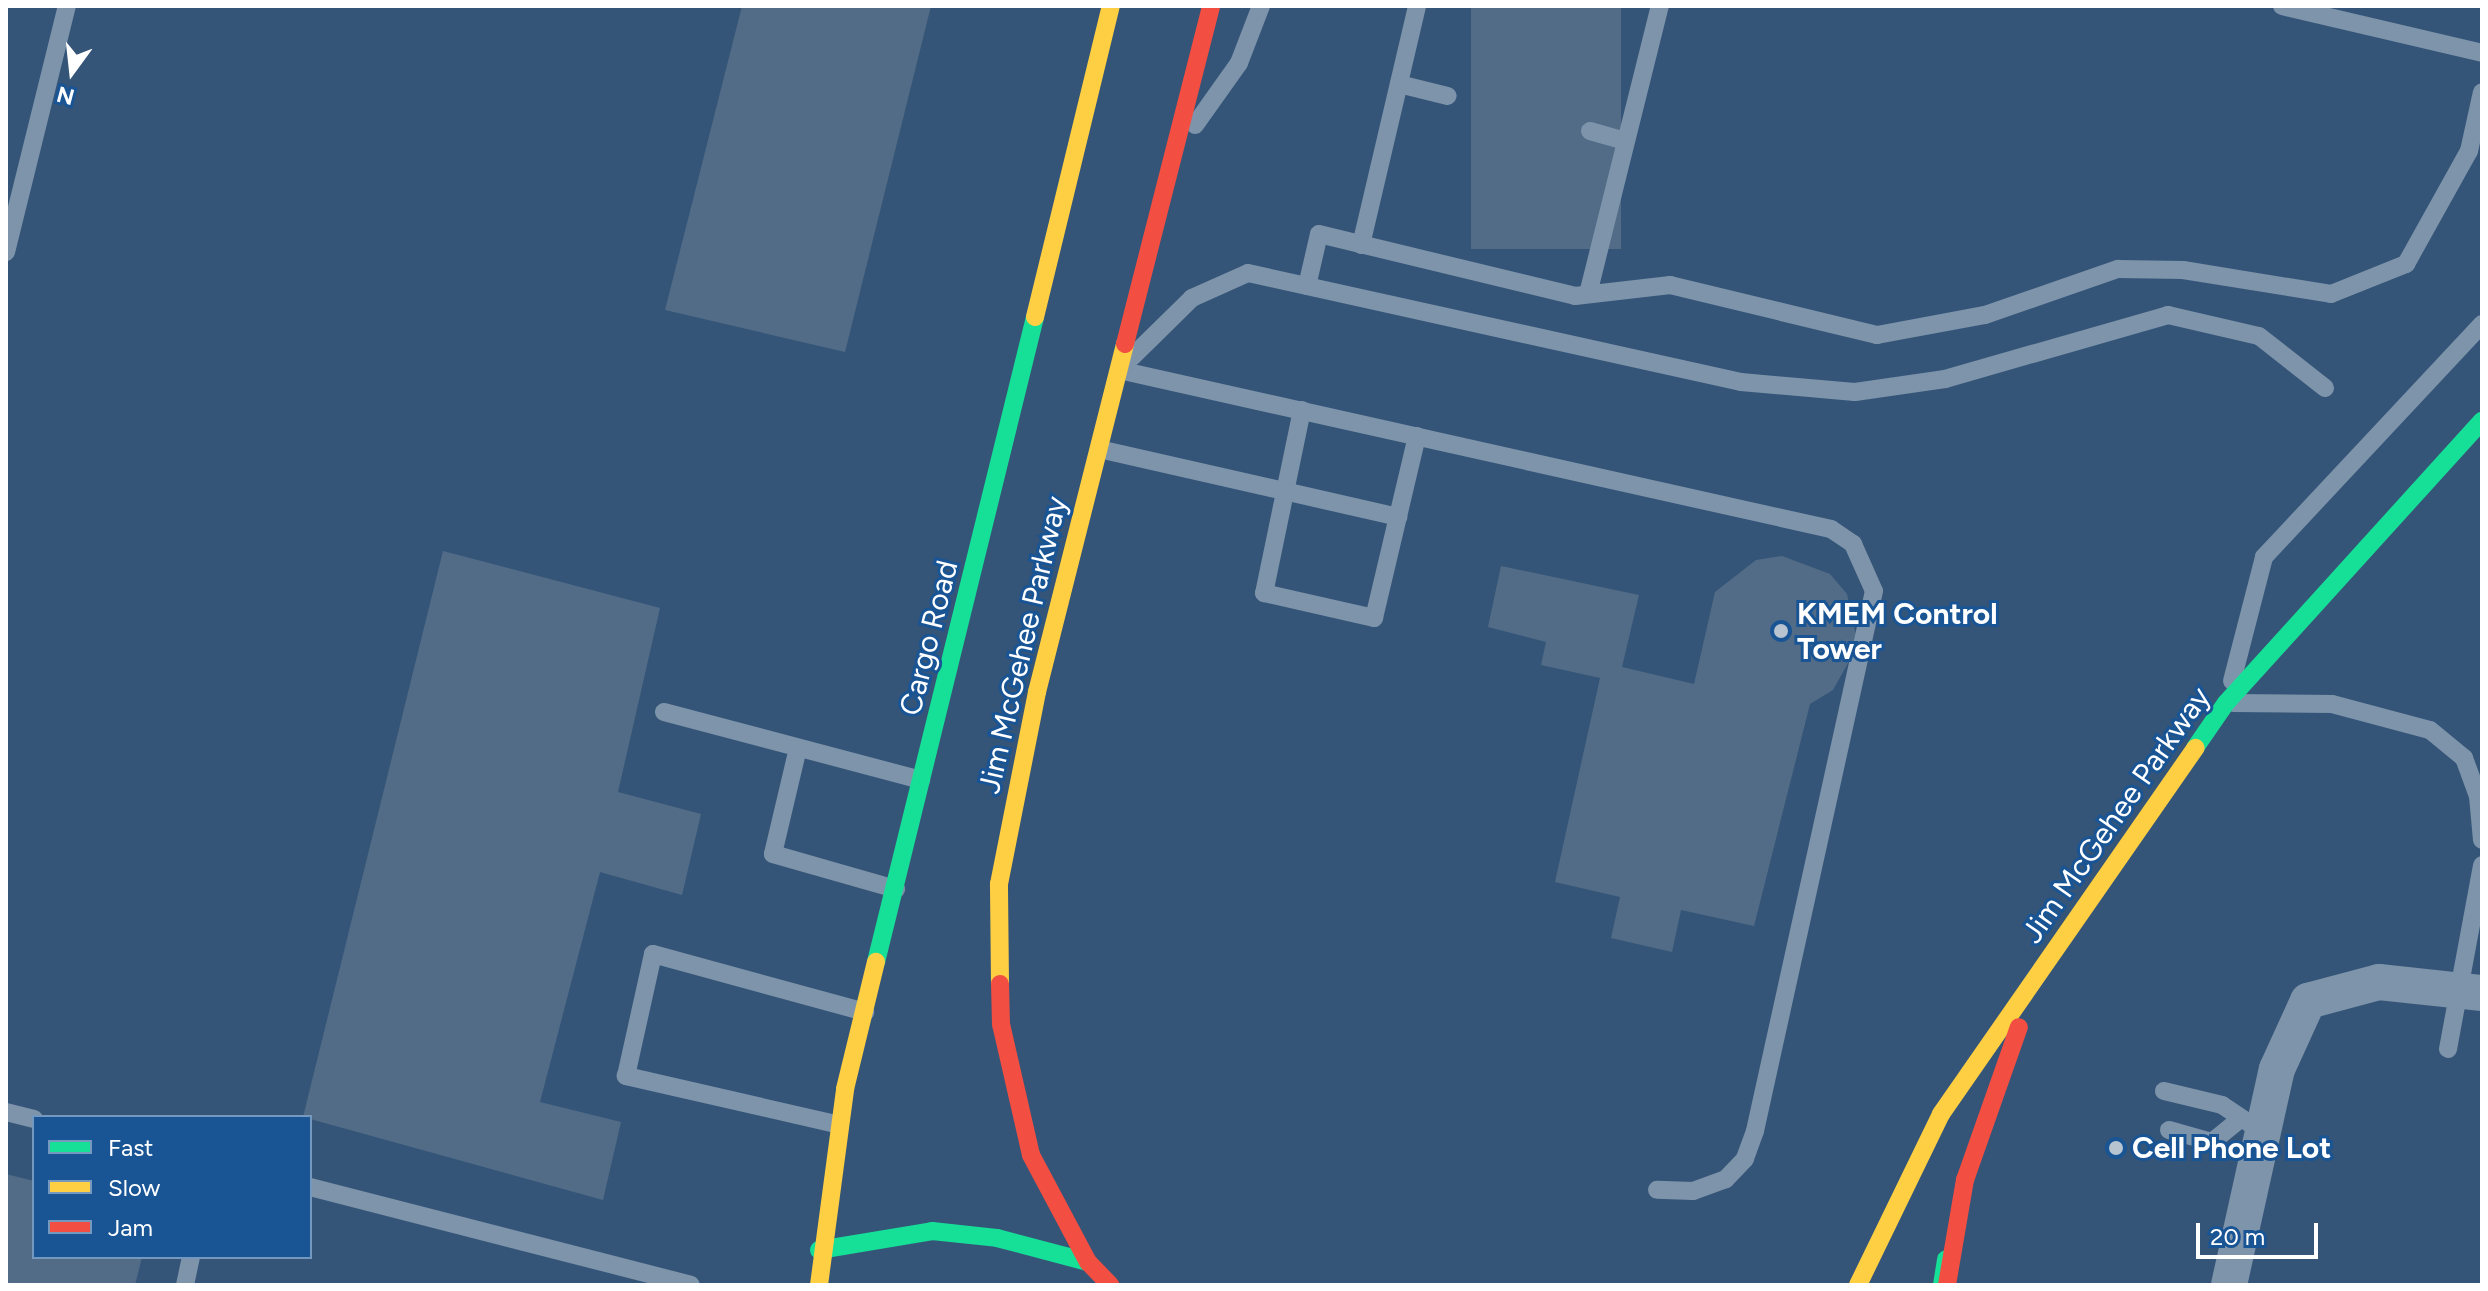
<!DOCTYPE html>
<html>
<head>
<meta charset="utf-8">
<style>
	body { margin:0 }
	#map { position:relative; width:2488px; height:1291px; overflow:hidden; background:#355578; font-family:Figtree,sans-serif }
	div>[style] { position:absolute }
	.building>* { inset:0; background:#526c87; transform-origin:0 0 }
	.lane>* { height:18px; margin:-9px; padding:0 9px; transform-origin:9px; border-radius:9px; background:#7e94ab }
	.street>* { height:36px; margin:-18px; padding:0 18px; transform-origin:18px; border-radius:18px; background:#7e94ab }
	.fast>* { height:18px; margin:-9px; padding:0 9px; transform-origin:9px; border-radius:9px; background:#16e098 }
	.slow>* { height:18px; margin:-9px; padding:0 9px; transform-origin:9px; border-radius:9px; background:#ffcf43 }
	.jam>* { height:18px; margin:-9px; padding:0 9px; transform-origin:9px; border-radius:9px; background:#f24e42 }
	.dots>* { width:22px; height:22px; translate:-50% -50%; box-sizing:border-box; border:4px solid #195494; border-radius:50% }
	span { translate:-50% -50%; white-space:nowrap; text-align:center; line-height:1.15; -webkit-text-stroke:6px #195494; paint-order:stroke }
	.poi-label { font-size:30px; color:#fff; font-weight:700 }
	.left { translate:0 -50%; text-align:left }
	.street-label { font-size:30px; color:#fff }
	.frame { position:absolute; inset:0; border:8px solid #fff; pointer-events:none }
	.legend { position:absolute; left:32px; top:1115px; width:280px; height:144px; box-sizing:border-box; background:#195494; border:2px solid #7598bf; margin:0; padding:10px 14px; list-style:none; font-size:24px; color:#fff }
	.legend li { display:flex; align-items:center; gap:16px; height:40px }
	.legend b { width:40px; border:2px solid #7598bf }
	.north { position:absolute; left:32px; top:32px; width:80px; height:80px; -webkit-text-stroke:6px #195494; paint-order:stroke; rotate:195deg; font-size:22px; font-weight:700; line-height:32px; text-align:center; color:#fff }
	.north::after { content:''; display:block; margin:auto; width:28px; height:36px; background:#fff; clip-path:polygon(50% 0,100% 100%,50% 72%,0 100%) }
	.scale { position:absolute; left:2196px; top:1223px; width:122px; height:36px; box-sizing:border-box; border:4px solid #fff; border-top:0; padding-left:10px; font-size:24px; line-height:28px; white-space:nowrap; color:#fff; -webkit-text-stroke:6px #195494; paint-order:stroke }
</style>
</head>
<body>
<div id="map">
	<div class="building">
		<i style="clip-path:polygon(742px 6px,931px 6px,845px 352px,665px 310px)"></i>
		<i style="left:1471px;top:6px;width:150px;height:243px"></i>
		<i style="clip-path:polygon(443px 551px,660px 608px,618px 792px,701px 814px,682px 895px,600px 872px,540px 1102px,621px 1122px,603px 1200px,303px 1117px)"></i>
		<i style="clip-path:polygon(1782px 556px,1830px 574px,1847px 594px,1858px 645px,1833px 690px,1810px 704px,1754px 926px,1681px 910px,1672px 952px,1611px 938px,1620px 897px,1555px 882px,1600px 678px,1541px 665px,1546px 642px,1488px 627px,1501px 566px,1639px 595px,1622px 667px,1694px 684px,1715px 592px,1756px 560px)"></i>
		<i style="clip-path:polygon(6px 1174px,34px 1181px,34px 1257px,142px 1257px,135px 1285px,6px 1285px)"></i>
	</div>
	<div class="lane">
		<i style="left:2282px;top:6px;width:205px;rotate:13.2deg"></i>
		<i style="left:1399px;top:84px;width:50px;rotate:13.8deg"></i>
		<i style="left:1195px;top:125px;width:76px;rotate:-54.6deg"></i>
		<i style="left:1239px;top:63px;width:61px;rotate:-68.9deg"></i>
		<i style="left:1590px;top:131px;width:37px;rotate:16deg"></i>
		<i style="left:1361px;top:245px;width:245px;rotate:-76.8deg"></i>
		<i style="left:6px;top:252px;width:253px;rotate:-76.1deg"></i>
		<i style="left:1307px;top:286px;width:53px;rotate:-77deg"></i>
		<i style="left:1319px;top:234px;width:263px;rotate:13.6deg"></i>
		<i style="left:1575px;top:296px;width:96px;rotate:-6.6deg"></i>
		<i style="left:1670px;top:285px;width:213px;rotate:13.6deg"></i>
		<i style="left:1877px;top:335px;width:110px;rotate:-10.5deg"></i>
		<i style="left:1985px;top:315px;width:141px;rotate:-19.1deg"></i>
		<i style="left:2118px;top:269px;width:65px;rotate:0.9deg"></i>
		<i style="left:2183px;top:270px;width:150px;rotate:9.2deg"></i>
		<i style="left:2331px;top:294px;width:81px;rotate:-21.8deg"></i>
		<i style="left:2406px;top:264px;width:129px;rotate:-60.9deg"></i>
		<i style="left:2469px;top:151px;width:60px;rotate:-77.6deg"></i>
		<i style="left:1588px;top:294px;width:297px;rotate:-76deg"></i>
		<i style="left:1132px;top:357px;width:84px;rotate:-44.5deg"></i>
		<i style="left:1192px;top:298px;width:61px;rotate:-24.1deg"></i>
		<i style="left:1248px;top:273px;width:505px;rotate:12.47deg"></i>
		<i style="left:1741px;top:382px;width:114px;rotate:5deg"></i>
		<i style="left:1855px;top:392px;width:91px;rotate:-8.2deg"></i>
		<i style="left:1945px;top:379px;width:232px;rotate:-16deg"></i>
		<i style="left:2168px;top:315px;width:93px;rotate:13deg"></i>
		<i style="left:2259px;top:336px;width:84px;rotate:38.2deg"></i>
		<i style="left:1119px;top:370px;width:730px;rotate:12.59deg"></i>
		<i style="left:1831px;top:529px;width:27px;rotate:34deg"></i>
		<i style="left:1853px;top:544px;width:51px;rotate:65.9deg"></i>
		<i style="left:1874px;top:591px;width:553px;rotate:102.43deg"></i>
		<i style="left:1755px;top:1131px;width:30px;rotate:110deg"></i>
		<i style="left:1745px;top:1159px;width:28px;rotate:134deg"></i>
		<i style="left:1726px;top:1179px;width:35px;rotate:160deg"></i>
		<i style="left:1693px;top:1191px;width:36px;rotate:-178deg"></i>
		<i style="left:1302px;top:410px;width:187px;rotate:101.7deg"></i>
		<i style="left:1264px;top:593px;width:113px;rotate:12.8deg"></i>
		<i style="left:1374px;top:618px;width:187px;rotate:-76.7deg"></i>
		<i style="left:1099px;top:449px;width:307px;rotate:12.8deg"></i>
		<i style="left:2232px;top:681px;width:128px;rotate:-75.5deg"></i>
		<i style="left:2264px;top:557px;width:319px;rotate:-46.9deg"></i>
		<i style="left:2233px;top:703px;width:99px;rotate:0.6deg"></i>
		<i style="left:2332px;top:704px;width:101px;rotate:14.9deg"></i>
		<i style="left:2430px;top:730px;width:44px;rotate:39.5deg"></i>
		<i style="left:2464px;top:758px;width:40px;rotate:69.8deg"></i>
		<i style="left:2478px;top:796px;width:44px;rotate:84.8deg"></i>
		<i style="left:664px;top:712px;width:266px;rotate:14.8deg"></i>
		<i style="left:798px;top:748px;width:109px;rotate:103.3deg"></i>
		<i style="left:773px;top:854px;width:128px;rotate:15.9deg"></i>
		<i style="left:2448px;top:1049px;width:187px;rotate:-79.5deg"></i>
		<i style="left:2164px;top:1091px;width:60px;rotate:13.6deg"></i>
		<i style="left:2222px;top:1105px;width:50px;rotate:33.7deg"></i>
		<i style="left:6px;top:1112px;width:29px;rotate:14deg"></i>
		<i style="left:840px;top:1125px;width:220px;rotate:-167.1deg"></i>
		<i style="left:626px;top:1076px;width:125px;rotate:-77.5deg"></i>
		<i style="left:653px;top:954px;width:220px;rotate:15.3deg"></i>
		<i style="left:2169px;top:1130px;width:45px;rotate:15.6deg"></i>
		<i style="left:2212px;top:1142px;width:32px;rotate:-39deg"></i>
		<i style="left:310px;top:1187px;width:393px;rotate:14.4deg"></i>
		<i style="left:185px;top:1285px;width:29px;rotate:-78deg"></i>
	</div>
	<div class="street">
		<i style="left:2229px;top:1285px;width:221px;rotate:-77.5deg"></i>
		<i style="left:2277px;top:1069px;width:75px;rotate:-65.5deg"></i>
		<i style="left:2308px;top:1001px;width:73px;rotate:-15deg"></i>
		<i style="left:2379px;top:982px;width:104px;rotate:6.1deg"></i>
	</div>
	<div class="fast">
		<i style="left:2195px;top:748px;width:55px;rotate:-55.4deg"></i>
		<i style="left:2226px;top:703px;width:381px;rotate:-47.8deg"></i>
		<i style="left:876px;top:962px;width:664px;rotate:-76.15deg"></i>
		<i style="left:819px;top:1250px;width:115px;rotate:-9.5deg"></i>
		<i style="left:932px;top:1231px;width:65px;rotate:6.1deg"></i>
		<i style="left:997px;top:1238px;width:94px;rotate:14.8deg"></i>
		<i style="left:1942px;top:1285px;width:26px;rotate:-81deg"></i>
	</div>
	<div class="slow">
		<i style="left:1035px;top:317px;width:320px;rotate:-76.3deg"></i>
		<i style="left:1000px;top:984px;width:100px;rotate:-90.6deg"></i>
		<i style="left:999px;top:884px;width:196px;rotate:-78.8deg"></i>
		<i style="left:1037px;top:692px;width:359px;rotate:-75.8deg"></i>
		<i style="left:819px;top:1285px;width:198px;rotate:-82.4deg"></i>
		<i style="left:845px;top:1089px;width:131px;rotate:-76.3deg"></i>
		<i style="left:1858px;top:1285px;width:190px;rotate:-64.1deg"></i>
		<i style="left:1941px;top:1114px;width:446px;rotate:-55.2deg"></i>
	</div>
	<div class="jam">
		<i style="left:1125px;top:344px;width:349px;rotate:-75.7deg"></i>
		<i style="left:1000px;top:984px;width:40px;rotate:88.6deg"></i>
		<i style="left:1001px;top:1024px;width:134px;rotate:77.1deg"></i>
		<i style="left:1031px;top:1155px;width:121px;rotate:62deg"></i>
		<i style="left:1088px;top:1262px;width:32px;rotate:46deg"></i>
		<i style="left:1947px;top:1285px;width:107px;rotate:-80.3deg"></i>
		<i style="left:1965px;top:1180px;width:162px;rotate:-70.6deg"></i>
	</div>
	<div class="dots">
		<i style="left:1781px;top:631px;background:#b8c4d0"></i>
		<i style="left:2116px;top:1148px;background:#b8c4d0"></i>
	</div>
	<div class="poi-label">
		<span class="left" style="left:1797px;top:631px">KMEM Control<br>Tower</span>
		<span class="left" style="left:2132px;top:1148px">Cell Phone Lot</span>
	</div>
	<div class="street-label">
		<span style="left:929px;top:638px;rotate:-76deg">Cargo Road</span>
		<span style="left:1023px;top:645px;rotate:-77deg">Jim McGehee Parkway</span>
		<span style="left:2116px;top:815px;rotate:-55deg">Jim McGehee Parkway</span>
	</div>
	<div class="frame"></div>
	<ul class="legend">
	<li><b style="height:10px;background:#16e098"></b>Fast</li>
	<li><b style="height:10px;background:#ffcf43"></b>Slow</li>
	<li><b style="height:10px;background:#f24e42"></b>Jam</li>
	</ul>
	<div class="north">N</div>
	<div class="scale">20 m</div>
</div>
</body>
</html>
